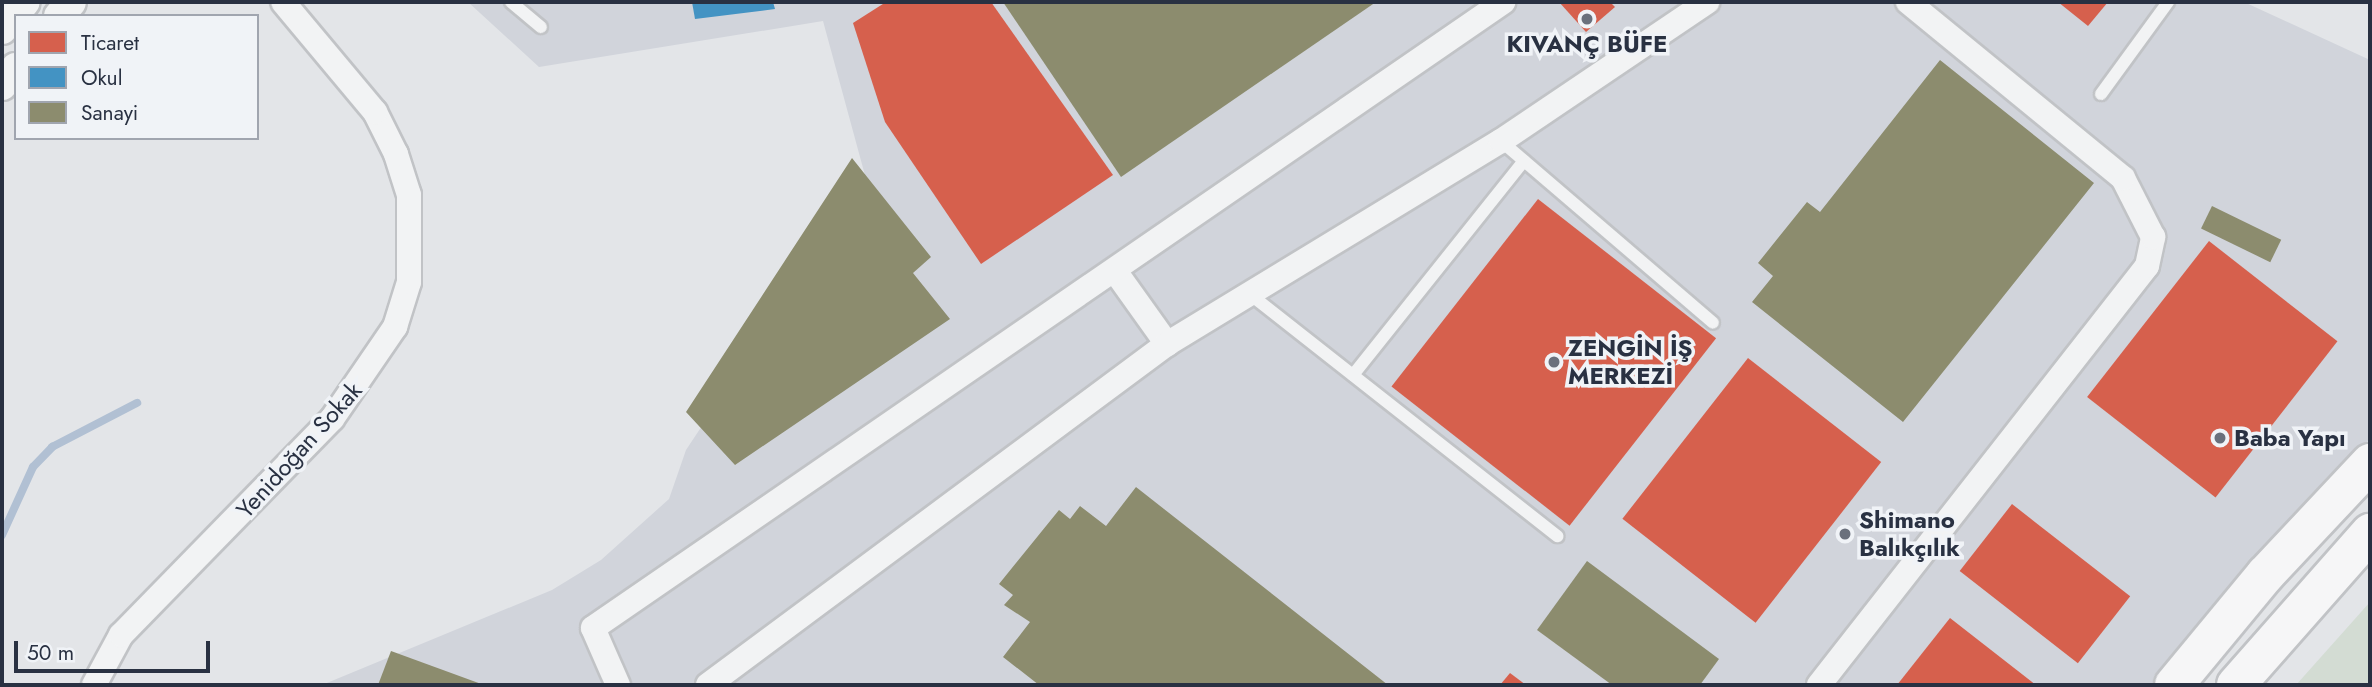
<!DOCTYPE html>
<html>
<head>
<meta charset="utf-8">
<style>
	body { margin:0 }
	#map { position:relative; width:2372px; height:687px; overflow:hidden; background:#e3e5e8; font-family:Jost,sans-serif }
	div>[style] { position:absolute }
	.built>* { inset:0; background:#d1d4db }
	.green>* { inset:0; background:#d3dcd3 }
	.shops>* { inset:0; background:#d6604d; transform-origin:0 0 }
	.schools>* { inset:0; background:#4393c3 }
	.industry>* { inset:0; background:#8c8c6e; transform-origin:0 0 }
	.stream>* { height:8px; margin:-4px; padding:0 4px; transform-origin:4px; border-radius:4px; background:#b1c0d3 }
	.roads { filter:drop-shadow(2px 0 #c1c3c6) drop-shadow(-2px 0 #c1c3c6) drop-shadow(0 2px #c1c3c6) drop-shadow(0 -2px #c1c3c6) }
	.service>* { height:12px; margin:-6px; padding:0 6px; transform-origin:6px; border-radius:6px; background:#f2f3f4 }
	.minor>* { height:24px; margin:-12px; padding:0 12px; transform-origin:12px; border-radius:12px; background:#f2f3f4 }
	.tertiary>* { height:30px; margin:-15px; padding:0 15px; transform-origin:15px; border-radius:15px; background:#f2f3f4 }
	.primary>* { height:38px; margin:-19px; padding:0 19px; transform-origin:19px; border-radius:19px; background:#f6f6f7 }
	.dots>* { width:19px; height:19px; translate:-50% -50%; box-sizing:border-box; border:4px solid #f0f3f7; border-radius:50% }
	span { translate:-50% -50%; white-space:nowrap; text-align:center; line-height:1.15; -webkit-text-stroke:7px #f0f3f7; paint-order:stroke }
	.poi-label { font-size:24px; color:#293142; font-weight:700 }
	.left { translate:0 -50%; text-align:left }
	.street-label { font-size:24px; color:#293142 }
	.frame { position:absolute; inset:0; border:4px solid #293142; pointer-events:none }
	.legend { position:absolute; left:14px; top:14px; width:245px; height:126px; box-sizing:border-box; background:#f0f3f7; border:2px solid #a0a5af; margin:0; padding:9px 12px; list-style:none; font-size:21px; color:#293142 }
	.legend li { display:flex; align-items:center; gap:14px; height:35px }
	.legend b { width:35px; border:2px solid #a0a5af }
	.scale { position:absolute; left:14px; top:641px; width:196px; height:32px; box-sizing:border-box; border:4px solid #293142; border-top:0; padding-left:9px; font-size:21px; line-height:24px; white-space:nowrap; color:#293142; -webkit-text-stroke:5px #f0f3f7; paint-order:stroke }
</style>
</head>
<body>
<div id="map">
	<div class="built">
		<i style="clip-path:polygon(468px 2px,2244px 2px,2370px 60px,2370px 438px,2157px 685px,322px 685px,552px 590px,601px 560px,669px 499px,686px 450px,866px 179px,823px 21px,539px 67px)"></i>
	</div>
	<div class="green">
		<i style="clip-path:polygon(2370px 602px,2370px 685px,2296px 685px)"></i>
	</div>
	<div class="shops">
		<i style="clip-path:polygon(886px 2px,991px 2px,1113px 175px,981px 264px,885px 122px,853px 23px)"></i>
		<i style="clip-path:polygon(1559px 2px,1610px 2px,1615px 7px,1586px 32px)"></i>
		<i style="clip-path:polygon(2058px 2px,2108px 2px,2088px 26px)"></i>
		<i style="left:1538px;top:199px;width:226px;height:238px;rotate:38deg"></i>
		<i style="left:2209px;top:241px;width:163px;height:198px;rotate:38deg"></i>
		<i style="left:1748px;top:358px;width:169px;height:204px;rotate:38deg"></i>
		<i style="left:2012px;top:504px;width:150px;height:85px;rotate:38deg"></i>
		<i style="clip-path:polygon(1950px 618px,2036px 685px,1897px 685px)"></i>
		<i style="clip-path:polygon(1510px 673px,1526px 685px,1500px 685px)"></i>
	</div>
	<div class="schools">
		<i style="clip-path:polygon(692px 2px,773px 2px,775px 9px,695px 19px)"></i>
	</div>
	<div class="industry">
		<i style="clip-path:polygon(1003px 2px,1376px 2px,1121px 177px)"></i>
		<i style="clip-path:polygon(1940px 60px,2094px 183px,1903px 422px,1752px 302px,1773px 276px,1758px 263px,1807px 202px,1820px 212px)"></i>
		<i style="clip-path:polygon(852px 158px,931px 257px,913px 273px,950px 319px,735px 465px,686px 412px)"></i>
		<i style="left:2212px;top:206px;width:77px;height:25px;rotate:26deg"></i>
		<i style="clip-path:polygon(1136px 487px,1388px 685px,1039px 685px,1003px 657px,1030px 622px,1004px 605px,1013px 595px,999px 584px,1059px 510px,1070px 519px,1080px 506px,1106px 526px)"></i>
		<i style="clip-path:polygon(1587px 561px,1719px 659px,1700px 685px,1612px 685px,1537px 630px)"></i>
		<i style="clip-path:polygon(391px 651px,484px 685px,378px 685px)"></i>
	</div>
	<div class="stream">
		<i style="left:2px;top:535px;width:75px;rotate:-65.5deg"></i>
		<i style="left:33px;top:467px;width:28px;rotate:-46deg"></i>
		<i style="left:52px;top:447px;width:96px;rotate:-27.4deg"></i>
	</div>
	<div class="roads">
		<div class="service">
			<i style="left:511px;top:2px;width:39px;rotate:40deg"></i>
			<i style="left:2101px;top:94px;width:114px;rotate:-53.9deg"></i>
			<i style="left:1501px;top:141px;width:279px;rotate:40.6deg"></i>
			<i style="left:1251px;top:295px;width:390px;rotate:38.2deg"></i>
			<i style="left:1353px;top:375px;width:274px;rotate:-51.4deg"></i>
		</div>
		<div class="minor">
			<i style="left:1115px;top:271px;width:90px;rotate:54.5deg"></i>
			<i style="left:94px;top:685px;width:57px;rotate:-61.6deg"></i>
			<i style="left:121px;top:635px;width:302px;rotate:-45.7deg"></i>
			<i style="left:332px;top:419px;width:112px;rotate:-55.6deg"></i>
			<i style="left:395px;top:327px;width:47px;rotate:-72.7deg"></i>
			<i style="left:409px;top:282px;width:87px;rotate:-90deg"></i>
			<i style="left:409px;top:195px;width:43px;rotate:-107.6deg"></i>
			<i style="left:396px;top:154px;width:47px;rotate:-116.6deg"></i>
			<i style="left:375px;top:112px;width:143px;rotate:-129.9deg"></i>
			<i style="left:618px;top:685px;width:62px;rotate:-113.7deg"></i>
			<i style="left:593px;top:628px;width:1105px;rotate:-34.52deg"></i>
			<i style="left:708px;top:685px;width:572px;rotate:-36.61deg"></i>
			<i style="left:1167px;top:344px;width:391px;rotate:-31.3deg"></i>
			<i style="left:1501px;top:141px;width:249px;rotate:-34deg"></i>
			<i style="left:1819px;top:685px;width:532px;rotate:-51.95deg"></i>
			<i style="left:2147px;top:266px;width:30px;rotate:-78deg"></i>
			<i style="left:2153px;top:237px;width:66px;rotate:-117deg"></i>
			<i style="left:2123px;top:178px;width:278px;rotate:-140.7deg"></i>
		</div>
		<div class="tertiary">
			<i style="left:59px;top:16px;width:18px;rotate:-49deg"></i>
			<i style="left:2px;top:29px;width:35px;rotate:-50deg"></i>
			<i style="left:2px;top:85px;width:22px;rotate:-51deg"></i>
		</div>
		<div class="primary">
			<i style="left:2174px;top:685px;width:143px;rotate:-50.4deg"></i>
			<i style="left:2265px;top:575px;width:154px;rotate:-46.8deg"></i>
			<i style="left:2236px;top:685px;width:203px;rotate:-48.6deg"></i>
		</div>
	</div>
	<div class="dots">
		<i style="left:1587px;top:19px;background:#6a707c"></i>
		<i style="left:1554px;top:362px;background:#6a707c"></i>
		<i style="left:2220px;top:438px;background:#6a707c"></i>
		<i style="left:1845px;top:534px;background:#6a707c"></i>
	</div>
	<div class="poi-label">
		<span style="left:1587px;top:44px">KIVANÇ BÜFE</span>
		<span class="left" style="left:1568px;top:362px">ZENGİN İŞ<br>MERKEZİ</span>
		<span class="left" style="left:2234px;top:438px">Baba Yapı</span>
		<span class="left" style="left:1859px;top:534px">Shimano<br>Balıkçılık</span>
	</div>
	<div class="street-label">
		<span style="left:299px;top:450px;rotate:-48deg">Yenidoğan Sokak</span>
	</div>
	<div class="frame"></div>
	<ul class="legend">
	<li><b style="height:19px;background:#d6604d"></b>Ticaret</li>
	<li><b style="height:19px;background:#4393c3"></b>Okul</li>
	<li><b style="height:19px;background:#8c8c6e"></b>Sanayi</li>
	</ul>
	<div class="scale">50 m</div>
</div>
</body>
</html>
